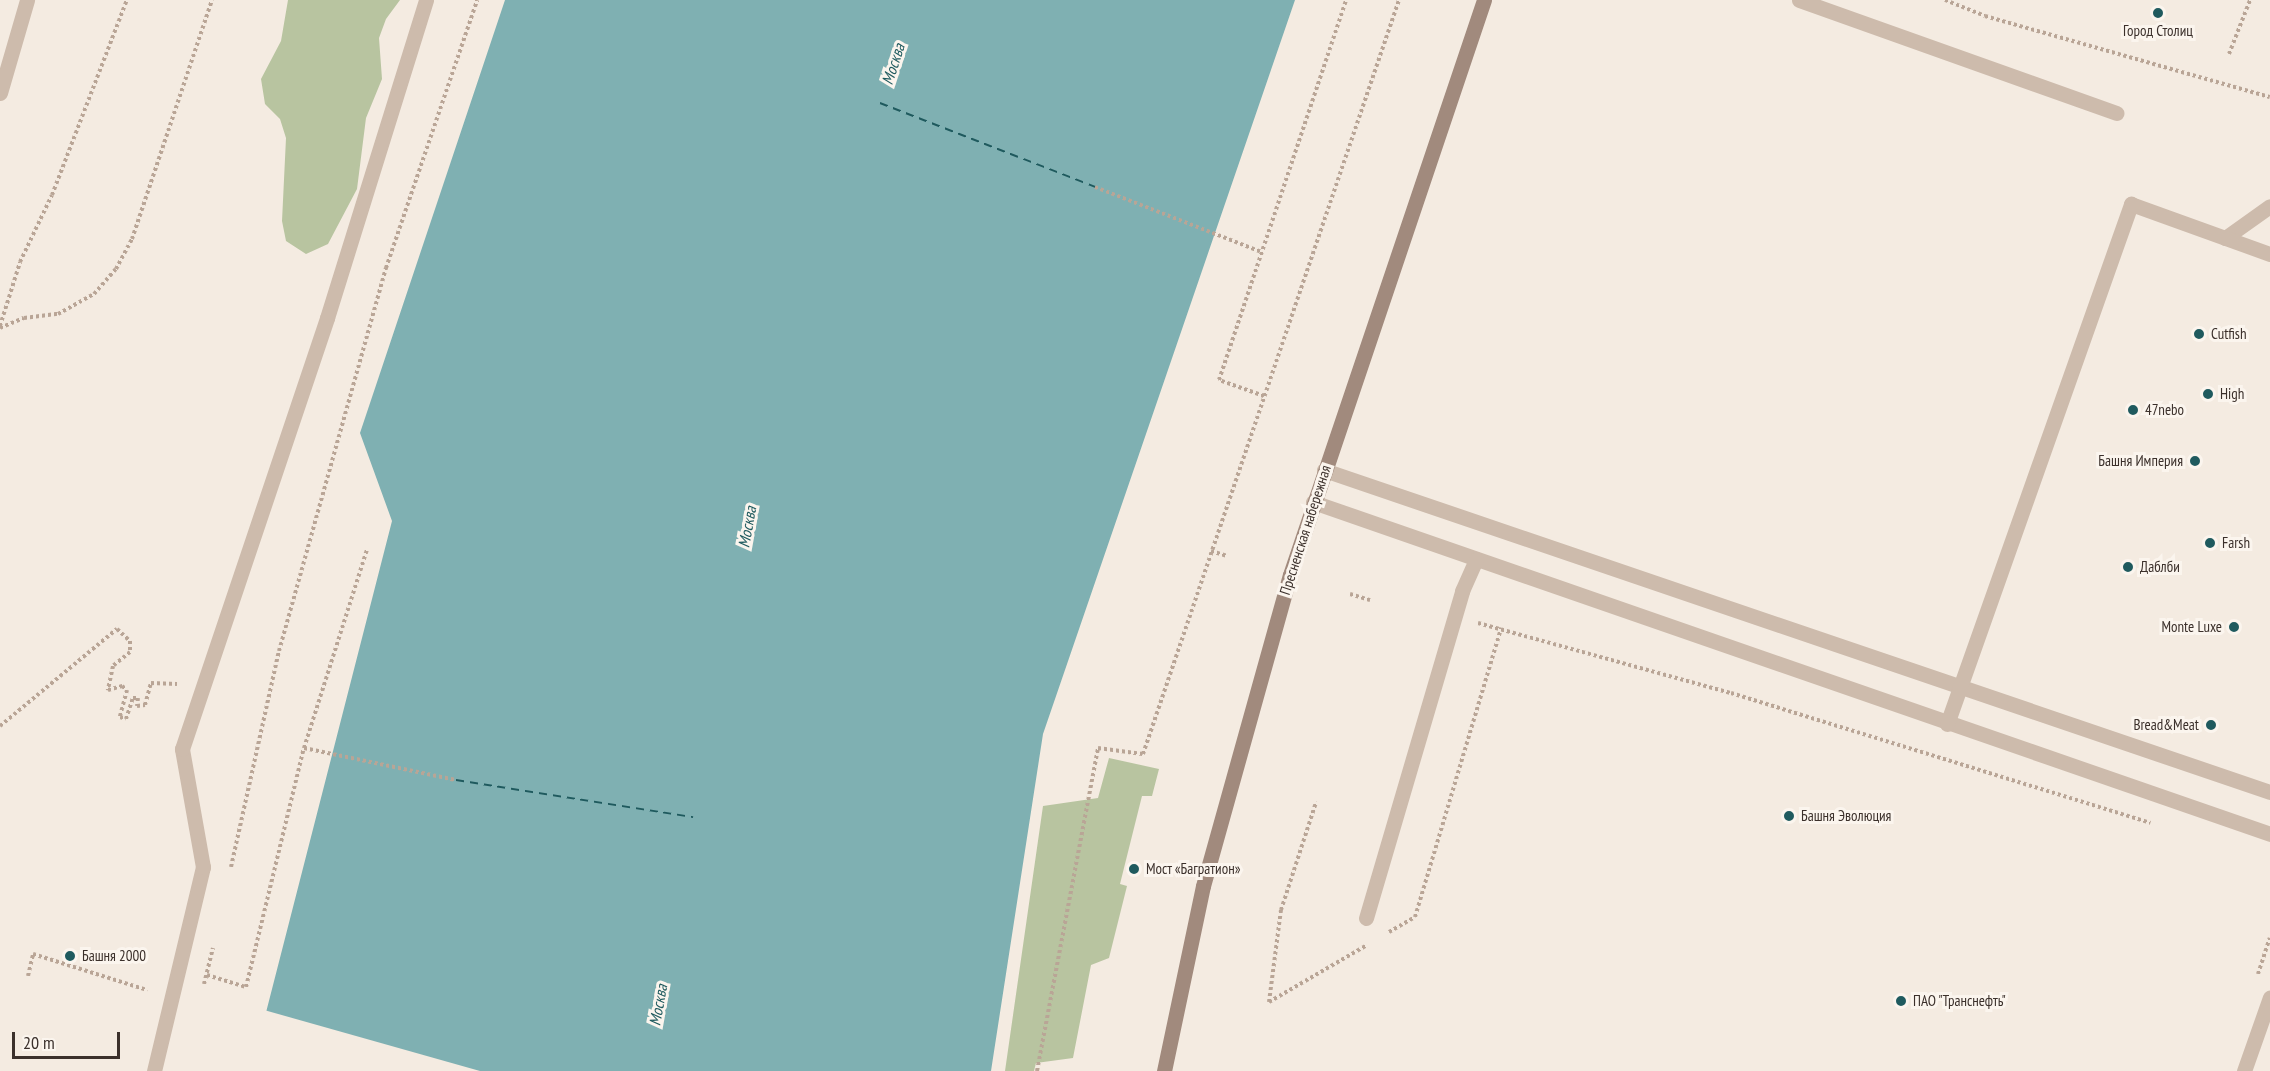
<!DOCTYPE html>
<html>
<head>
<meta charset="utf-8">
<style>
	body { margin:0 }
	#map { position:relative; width:2270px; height:1071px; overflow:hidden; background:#f4ebe1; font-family:"PT Sans Narrow",sans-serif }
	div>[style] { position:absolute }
	.green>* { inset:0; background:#b8c4a0 }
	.water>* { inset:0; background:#7fb0b2 }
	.pier>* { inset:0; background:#f4ebe1 }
	.ferry>* { height:1.5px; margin-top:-0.75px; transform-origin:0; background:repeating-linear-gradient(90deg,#1f5a5e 0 8px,transparent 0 14px) }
	.path>* { height:4px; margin-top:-2px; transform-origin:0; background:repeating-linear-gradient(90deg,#b9a596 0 3px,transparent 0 6px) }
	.lane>* { height:15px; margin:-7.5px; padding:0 7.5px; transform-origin:7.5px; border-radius:7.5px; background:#cdbbac }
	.street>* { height:15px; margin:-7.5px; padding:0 7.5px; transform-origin:7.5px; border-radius:7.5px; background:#cdbbac }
	.secondary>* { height:15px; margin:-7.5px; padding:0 7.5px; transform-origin:7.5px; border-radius:7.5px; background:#a18a7d }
	.dots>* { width:16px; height:16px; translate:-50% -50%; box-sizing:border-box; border:3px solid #fbf5ee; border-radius:50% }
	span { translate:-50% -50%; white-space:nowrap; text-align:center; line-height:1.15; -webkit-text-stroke:6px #fbf5ee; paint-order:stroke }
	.poi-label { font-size:15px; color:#3b302b }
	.left { translate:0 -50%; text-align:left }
	.right { translate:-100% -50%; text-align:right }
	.street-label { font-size:15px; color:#3b302b }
	.water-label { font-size:16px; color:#1f5a5e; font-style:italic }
	.scale { position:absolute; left:12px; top:1032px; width:108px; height:27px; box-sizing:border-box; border:3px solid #3b302b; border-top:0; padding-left:8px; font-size:18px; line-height:21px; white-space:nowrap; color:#3b302b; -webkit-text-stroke:4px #fbf5ee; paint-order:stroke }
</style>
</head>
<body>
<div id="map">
	<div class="green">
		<i style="clip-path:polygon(288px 0,400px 0,386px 19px,379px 38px,382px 79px,366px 118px,357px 189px,328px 244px,306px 254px,286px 241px,282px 221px,286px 138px,280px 119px,265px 104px,261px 79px,281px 41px)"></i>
		<i style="clip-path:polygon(1109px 758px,1159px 769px,1152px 796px,1142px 796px,1120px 884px,1127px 886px,1109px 958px,1091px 965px,1073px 1058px,1036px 1063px,1034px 1071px,1005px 1071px,1043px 806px,1098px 798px)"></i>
	</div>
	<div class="water">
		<i style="clip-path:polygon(505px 0,1295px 0,1043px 734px,991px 1071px,251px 1071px,392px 521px,360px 433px)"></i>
	</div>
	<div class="pier">
		<i style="clip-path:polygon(264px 1010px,480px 1071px,248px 1071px)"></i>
	</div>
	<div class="ferry">
		<i style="left:880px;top:103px;width:231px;rotate:21.3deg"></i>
		<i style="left:456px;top:780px;width:240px;rotate:8.9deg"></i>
	</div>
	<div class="path">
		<i style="left:1945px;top:0;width:43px;rotate:21.8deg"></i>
		<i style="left:1985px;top:16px;width:296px;rotate:15.9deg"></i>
		<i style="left:2229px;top:54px;width:58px;rotate:-68.7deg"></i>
		<i style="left:1095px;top:187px;width:179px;rotate:21.3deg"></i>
		<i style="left:0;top:326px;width:67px;rotate:-72.6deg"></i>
		<i style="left:20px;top:262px;width:74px;rotate:-64.5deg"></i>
		<i style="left:52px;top:195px;width:209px;rotate:-69deg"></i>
		<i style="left:0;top:328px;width:26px;rotate:-23deg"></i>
		<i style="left:24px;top:318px;width:34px;rotate:-7deg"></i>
		<i style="left:58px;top:314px;width:41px;rotate:-29.1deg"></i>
		<i style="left:94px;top:294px;width:33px;rotate:-49deg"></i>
		<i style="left:116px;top:269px;width:34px;rotate:-62deg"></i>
		<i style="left:132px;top:239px;width:252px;rotate:-71.5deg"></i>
		<i style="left:1264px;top:396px;width:48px;rotate:-160.4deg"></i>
		<i style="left:1219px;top:380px;width:401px;rotate:-71.5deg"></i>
		<i style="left:1211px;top:551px;width:17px;rotate:17deg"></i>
		<i style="left:1350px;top:594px;width:21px;rotate:17deg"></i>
		<i style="left:1478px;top:623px;width:263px;rotate:15.5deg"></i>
		<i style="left:1731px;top:693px;width:439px;rotate:17.2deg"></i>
		<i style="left:0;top:726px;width:152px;rotate:-39.7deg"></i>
		<i style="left:117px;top:629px;width:18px;rotate:43deg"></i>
		<i style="left:130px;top:641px;width:11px;rotate:90deg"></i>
		<i style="left:130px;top:652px;width:22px;rotate:141deg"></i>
		<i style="left:113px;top:666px;width:25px;rotate:102deg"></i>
		<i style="left:108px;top:690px;width:15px;rotate:-16deg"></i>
		<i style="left:122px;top:686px;width:6px;rotate:39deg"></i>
		<i style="left:127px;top:690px;width:28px;rotate:105deg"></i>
		<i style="left:120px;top:717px;width:6px;rotate:18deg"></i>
		<i style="left:126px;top:719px;width:22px;rotate:-72deg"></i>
		<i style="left:133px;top:698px;width:5px"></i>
		<i style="left:138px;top:698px;width:8px;rotate:97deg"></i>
		<i style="left:137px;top:706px;width:8px;rotate:-7deg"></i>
		<i style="left:145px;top:705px;width:23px;rotate:-75deg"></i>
		<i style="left:151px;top:683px;width:26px;rotate:2deg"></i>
		<i style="left:304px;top:748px;width:155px;rotate:11.9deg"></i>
		<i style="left:231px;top:867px;width:221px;rotate:-77.5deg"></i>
		<i style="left:279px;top:651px;width:398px;rotate:-74.4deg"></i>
		<i style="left:386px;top:268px;width:283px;rotate:-71.2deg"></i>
		<i style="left:1389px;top:932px;width:30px;rotate:-30deg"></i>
		<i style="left:1415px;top:917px;width:302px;rotate:-73.4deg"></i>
		<i style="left:2258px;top:974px;width:38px;rotate:-72deg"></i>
		<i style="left:207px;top:975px;width:41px;rotate:17.1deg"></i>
		<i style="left:246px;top:987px;width:246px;rotate:-76.4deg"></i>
		<i style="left:304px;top:748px;width:209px;rotate:-72.4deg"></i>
		<i style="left:28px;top:976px;width:23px;rotate:-77deg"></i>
		<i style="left:33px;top:954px;width:120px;rotate:17.5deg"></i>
		<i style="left:204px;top:984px;width:37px;rotate:-76deg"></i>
		<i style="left:1269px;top:1002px;width:113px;rotate:-30.2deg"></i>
		<i style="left:1269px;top:1002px;width:93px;rotate:-82.6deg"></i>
		<i style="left:1281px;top:910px;width:114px;rotate:-72deg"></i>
		<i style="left:1037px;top:1071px;width:329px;rotate:-79.3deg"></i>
		<i style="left:1098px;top:748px;width:45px;rotate:7.6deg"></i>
		<i style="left:1143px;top:754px;width:796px;rotate:-71.25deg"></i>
	</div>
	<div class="lane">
		<i style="left:1799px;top:0;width:337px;rotate:19.6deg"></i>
		<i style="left:2225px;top:238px;width:55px;rotate:-35.4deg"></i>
		<i style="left:1324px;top:470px;width:999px;rotate:18.8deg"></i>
		<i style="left:1313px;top:502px;width:1013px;rotate:19.13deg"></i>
		<i style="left:1947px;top:724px;width:552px;rotate:-70.51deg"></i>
		<i style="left:2131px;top:204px;width:148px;rotate:19.8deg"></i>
		<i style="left:1366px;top:918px;width:341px;rotate:-73.6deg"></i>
		<i style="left:1462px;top:591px;width:35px;rotate:-66deg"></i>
		<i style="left:154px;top:1071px;width:210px;rotate:-76.5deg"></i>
		<i style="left:203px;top:867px;width:120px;rotate:-100.1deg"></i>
		<i style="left:182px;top:749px;width:455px;rotate:-71.4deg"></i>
		<i style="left:327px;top:318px;width:333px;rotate:-72.7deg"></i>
	</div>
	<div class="street">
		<i style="left:0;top:93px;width:97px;rotate:-73.8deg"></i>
		<i style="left:2244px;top:1071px;width:78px;rotate:-70.6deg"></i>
	</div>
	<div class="secondary">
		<i style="left:1164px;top:1071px;width:189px;rotate:-78.1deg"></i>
		<i style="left:1203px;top:886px;width:323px;rotate:-74.4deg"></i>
		<i style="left:1290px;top:575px;width:607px;rotate:-71.36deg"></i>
	</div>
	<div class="dots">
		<i style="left:2158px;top:13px;background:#1f5a5e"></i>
		<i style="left:2199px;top:334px;background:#1f5a5e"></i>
		<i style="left:2208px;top:394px;background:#1f5a5e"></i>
		<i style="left:2133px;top:410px;background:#1f5a5e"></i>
		<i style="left:2195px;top:461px;background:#1f5a5e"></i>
		<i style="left:2210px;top:543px;background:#1f5a5e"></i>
		<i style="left:2128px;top:567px;background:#1f5a5e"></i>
		<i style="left:2234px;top:627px;background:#1f5a5e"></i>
		<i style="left:2211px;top:725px;background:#1f5a5e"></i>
		<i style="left:1789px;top:816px;background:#1f5a5e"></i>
		<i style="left:1134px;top:869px;background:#1f5a5e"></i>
		<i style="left:70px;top:956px;background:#1f5a5e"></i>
		<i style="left:1901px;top:1001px;background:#1f5a5e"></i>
	</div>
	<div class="poi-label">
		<span style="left:2158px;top:31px">Город Столиц</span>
		<span class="left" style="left:2211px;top:334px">Cutfish</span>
		<span class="left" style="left:2220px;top:394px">High</span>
		<span class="left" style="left:2145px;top:410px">47nebo</span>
		<span class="right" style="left:2183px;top:461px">Башня Империя</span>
		<span class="left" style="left:2222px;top:543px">Farsh</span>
		<span class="left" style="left:2140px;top:567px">Даблби</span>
		<span class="right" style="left:2222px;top:627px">Monte Luxe</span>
		<span class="right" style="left:2199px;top:725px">Bread&amp;Meat</span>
		<span class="left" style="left:1801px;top:816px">Башня Эволюция</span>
		<span class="left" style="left:1146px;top:869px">Мост «Багратион»</span>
		<span class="left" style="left:82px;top:956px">Башня 2000</span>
		<span class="left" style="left:1913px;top:1001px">ПАО "Транснефть"</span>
	</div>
	<div class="street-label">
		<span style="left:1305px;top:530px;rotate:-72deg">Пресненская набережная</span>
	</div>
	<div class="water-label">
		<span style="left:893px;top:64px;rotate:-72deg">Москва</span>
		<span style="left:747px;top:527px;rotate:-80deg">Москва</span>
		<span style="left:658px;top:1005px;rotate:-80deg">Москва</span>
	</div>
	<div class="scale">20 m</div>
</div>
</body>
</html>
